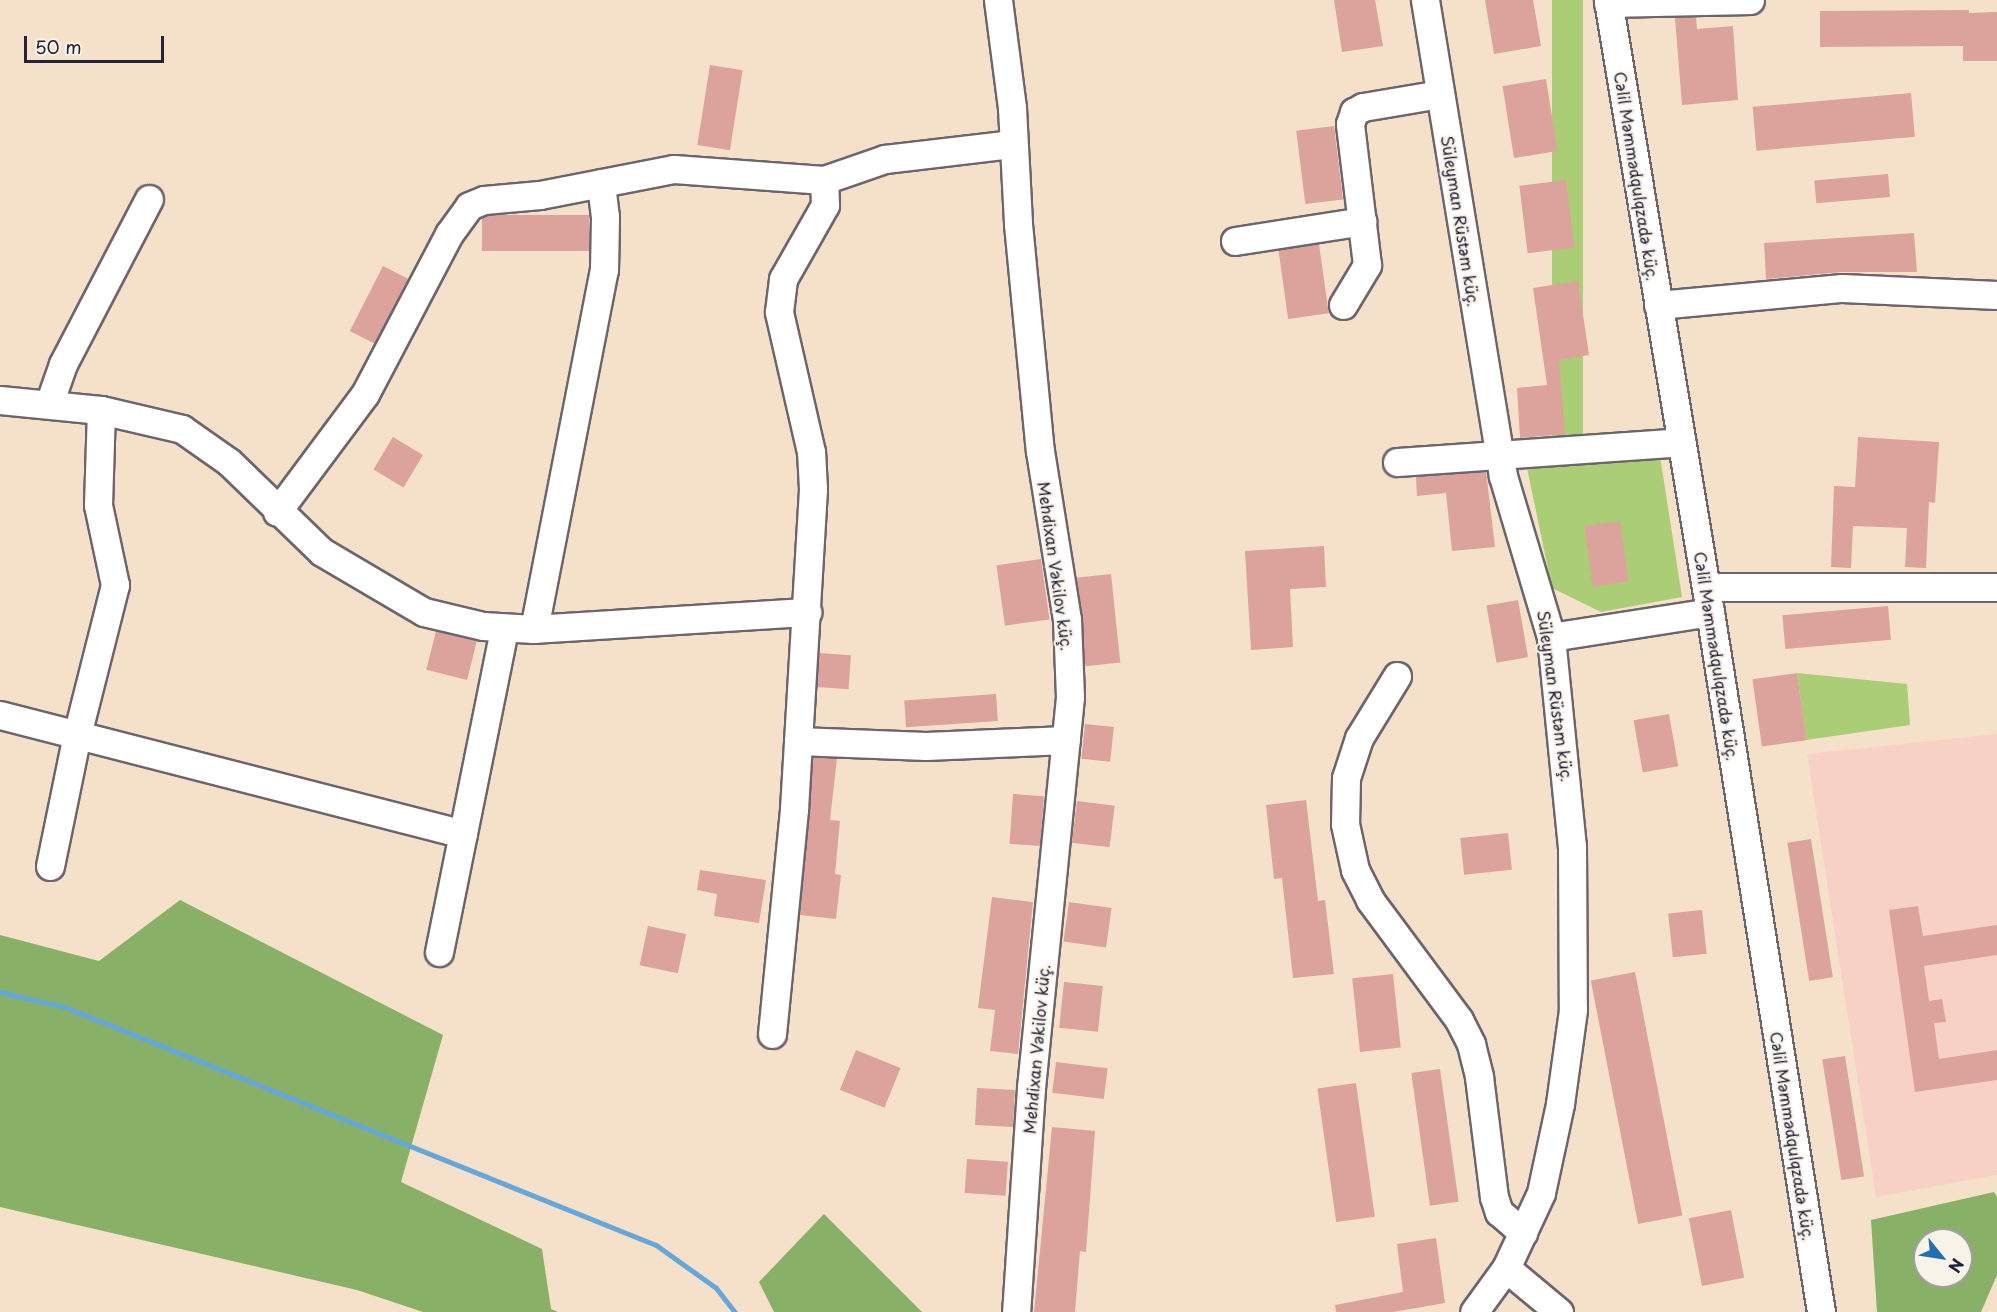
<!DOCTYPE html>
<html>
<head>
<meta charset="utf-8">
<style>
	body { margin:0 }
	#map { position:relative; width:1997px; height:1312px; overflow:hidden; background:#f5e1c9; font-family:"Playpen Sans",sans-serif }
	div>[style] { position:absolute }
	.built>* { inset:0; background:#f7d1c6 }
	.green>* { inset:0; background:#abcd75; transform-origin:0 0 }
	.forest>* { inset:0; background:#88b066 }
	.stream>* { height:5px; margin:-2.5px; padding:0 2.5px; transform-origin:2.5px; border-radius:2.5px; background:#65a7d9 }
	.building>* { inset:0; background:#dca39d; transform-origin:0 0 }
	.roads { filter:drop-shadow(2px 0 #6c656d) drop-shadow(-2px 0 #6c656d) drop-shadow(0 2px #6c656d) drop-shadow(0 -2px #6c656d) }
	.minor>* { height:27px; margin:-13.5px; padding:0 13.5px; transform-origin:13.5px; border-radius:13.5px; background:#fff }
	span { translate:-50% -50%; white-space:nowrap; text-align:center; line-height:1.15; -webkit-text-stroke:4.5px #f7f3e8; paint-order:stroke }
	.street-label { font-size:16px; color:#22223b }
	.north { position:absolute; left:1913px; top:1228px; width:60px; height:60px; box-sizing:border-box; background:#f7f3e8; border:2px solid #a29fa3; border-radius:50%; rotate:120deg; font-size:16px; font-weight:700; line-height:24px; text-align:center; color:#22223b }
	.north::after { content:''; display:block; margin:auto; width:21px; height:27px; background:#1f6fb2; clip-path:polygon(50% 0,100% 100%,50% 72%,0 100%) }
	.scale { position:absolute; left:24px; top:36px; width:140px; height:27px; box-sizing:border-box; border:3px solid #22223b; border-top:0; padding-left:8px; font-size:18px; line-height:21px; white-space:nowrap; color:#22223b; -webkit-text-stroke:4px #f7f3e8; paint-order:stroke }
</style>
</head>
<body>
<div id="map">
	<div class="built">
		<i style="clip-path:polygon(1997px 734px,1997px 1175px,1876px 1197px,1807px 754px)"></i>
	</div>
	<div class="green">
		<i style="left:1552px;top:0;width:31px;height:437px"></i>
		<i style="clip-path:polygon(1660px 456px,1682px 597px,1601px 612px,1552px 588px,1527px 468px)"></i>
		<i style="clip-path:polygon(1797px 673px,1907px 684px,1910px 725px,1806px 740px)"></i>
	</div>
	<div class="forest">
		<i style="clip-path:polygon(180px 900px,443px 1035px,401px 1182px,542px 1249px,551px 1309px,558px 1312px,423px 1312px,357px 1290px,0 1207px,0 935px,99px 961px)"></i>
		<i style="clip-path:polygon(evenodd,1994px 1192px,1997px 1197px,1997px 1275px,1981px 1312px,1877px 1312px,1871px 1220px,1994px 1192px,1925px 1240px,1961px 1240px,1961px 1276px,1925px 1276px,1925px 1240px)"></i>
		<i style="clip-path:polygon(824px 1214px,922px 1312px,774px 1312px,759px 1282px)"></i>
	</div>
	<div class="stream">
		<i style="left:0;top:992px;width:67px;rotate:13deg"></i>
		<i style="left:65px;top:1007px;width:637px;rotate:21.94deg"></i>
		<i style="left:656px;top:1245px;width:74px;rotate:35.6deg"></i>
		<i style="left:716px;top:1288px;width:31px;rotate:52deg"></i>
	</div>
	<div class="building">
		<i style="clip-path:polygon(1334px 0,1375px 0,1383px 46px,1342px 52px)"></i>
		<i style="clip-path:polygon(1485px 0,1533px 0,1541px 46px,1494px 54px)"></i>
		<i style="clip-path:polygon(1969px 10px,1969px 13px,1997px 12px,1997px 61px,1963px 61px,1963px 46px,1820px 47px,1820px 11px)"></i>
		<i style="clip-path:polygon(1696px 17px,1697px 29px,1733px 26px,1738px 100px,1682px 105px,1675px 18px)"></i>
		<i style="left:710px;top:65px;width:33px;height:81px;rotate:9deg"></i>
		<i style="left:1546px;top:79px;width:73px;height:44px;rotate:81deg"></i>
		<i style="left:1911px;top:93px;width:44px;height:159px;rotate:85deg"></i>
		<i style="left:1334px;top:126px;width:74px;height:38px;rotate:83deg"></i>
		<i style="left:1888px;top:174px;width:23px;height:74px;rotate:85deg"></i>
		<i style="left:1566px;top:180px;width:68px;height:47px;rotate:83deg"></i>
		<i style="left:589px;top:215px;width:36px;height:107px;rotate:90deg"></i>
		<i style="clip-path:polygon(1914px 233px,1917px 272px,1841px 272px,1766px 279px,1764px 243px)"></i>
		<i style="left:1319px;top:244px;width:70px;height:41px;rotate:82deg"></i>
		<i style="left:383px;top:266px;width:28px;height:73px;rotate:27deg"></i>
		<i style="clip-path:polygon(1578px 281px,1589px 355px,1559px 360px,1565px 434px,1520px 438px,1517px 388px,1547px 385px,1533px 288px)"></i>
		<i style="left:393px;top:437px;width:35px;height:38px;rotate:31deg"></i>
		<i style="clip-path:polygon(1858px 437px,1939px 442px,1935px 503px,1929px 502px,1926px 568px,1905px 567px,1907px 528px,1853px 526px,1851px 568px,1831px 567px,1834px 486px,1855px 487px)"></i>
		<i style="clip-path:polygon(1486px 471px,1495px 547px,1452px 551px,1446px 493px,1417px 496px,1416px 476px)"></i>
		<i style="left:1620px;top:521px;width:61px;height:36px;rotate:82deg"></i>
		<i style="clip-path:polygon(1324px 546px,1326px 587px,1290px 589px,1293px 647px,1251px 650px,1245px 551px)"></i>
		<i style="left:1041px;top:559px;width:61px;height:45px;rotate:82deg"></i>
		<i style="left:1111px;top:574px;width:89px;height:35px;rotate:84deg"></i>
		<i style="left:1518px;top:600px;width:58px;height:32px;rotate:80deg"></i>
		<i style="left:1888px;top:606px;width:34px;height:106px;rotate:85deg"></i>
		<i style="left:436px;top:631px;width:42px;height:40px;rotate:14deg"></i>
		<i style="left:819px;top:653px;width:32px;height:34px;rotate:4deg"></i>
		<i style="left:1797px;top:673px;width:68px;height:45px;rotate:82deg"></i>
		<i style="left:996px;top:694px;width:27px;height:92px;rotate:86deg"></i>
		<i style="left:1669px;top:714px;width:53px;height:36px;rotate:80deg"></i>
		<i style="left:1085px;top:724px;width:29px;height:35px;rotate:6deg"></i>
		<i style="clip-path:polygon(813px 757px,837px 758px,830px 820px,840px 821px,835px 874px,841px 875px,836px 919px,800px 915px)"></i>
		<i style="left:1013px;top:794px;width:31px;height:50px;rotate:4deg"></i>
		<i style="clip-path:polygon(1306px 800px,1318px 901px,1325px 900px,1334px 974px,1293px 978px,1282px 878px,1274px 879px,1266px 805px)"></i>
		<i style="left:1077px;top:801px;width:38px;height:42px;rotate:7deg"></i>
		<i style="left:1508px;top:833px;width:37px;height:48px;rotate:84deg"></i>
		<i style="left:1811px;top:839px;width:140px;height:24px;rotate:81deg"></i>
		<i style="clip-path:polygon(700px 870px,766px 880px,759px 923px,714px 916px,717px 894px,697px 890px)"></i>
		<i style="clip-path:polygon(992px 897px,1033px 902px,1018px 1054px,990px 1051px,995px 1010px,978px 1008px)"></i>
		<i style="left:1069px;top:902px;width:43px;height:40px;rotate:8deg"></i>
		<i style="clip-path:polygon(1918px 906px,1923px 936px,1997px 925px,1997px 955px,1924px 966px,1929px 1001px,1942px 999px,1946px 1022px,1934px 1023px,1939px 1059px,1997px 1050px,1997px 1080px,1915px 1092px,1889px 910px)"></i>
		<i style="left:1702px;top:910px;width:44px;height:34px;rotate:84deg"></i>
		<i style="left:648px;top:926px;width:39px;height:40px;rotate:12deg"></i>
		<i style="left:1635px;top:972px;width:248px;height:45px;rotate:79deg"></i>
		<i style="left:1393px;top:974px;width:74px;height:41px;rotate:84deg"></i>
		<i style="left:1064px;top:982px;width:39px;height:46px;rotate:6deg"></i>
		<i style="left:856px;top:1050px;width:48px;height:43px;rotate:22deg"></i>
		<i style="left:1845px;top:1056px;width:122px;height:23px;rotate:81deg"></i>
		<i style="left:1056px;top:1062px;width:52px;height:31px;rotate:7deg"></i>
		<i style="left:1440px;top:1069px;width:134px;height:29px;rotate:82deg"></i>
		<i style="left:1356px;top:1083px;width:135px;height:39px;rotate:82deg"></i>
		<i style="left:977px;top:1088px;width:38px;height:37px;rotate:3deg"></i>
		<i style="clip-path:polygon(1052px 1127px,1095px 1131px,1086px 1252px,1080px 1251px,1075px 1312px,1034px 1312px)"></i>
		<i style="left:967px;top:1159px;width:41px;height:34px;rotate:4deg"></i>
		<i style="left:1731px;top:1210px;width:69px;height:43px;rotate:79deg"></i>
		<i style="clip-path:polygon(1436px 1238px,1445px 1303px,1393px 1312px,1336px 1312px,1335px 1305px,1403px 1292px,1397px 1244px)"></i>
	</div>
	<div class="roads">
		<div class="minor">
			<i style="left:998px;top:0;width:109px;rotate:82.6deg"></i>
			<i style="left:1012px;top:108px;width:116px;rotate:87deg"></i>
			<i style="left:1018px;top:224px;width:228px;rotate:84.5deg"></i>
			<i style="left:1040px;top:451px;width:170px;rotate:80.9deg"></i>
			<i style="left:1067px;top:619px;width:78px;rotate:87.8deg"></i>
			<i style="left:1070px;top:697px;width:393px;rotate:95.7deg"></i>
			<i style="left:1031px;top:1088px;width:225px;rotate:93.8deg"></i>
			<i style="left:1425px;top:0;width:482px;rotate:80.7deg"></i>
			<i style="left:1503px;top:476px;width:168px;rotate:73.4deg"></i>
			<i style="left:1551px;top:637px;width:210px;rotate:84.3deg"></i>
			<i style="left:1572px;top:846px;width:164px;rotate:89.7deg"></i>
			<i style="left:1573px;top:1010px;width:95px;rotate:97.9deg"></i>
			<i style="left:1560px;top:1104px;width:91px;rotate:102.1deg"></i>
			<i style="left:1541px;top:1193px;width:83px;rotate:115deg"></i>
			<i style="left:1506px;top:1268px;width:54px;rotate:126deg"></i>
			<i style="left:1608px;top:0;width:620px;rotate:80.54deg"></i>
			<i style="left:1710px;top:612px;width:709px;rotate:80.99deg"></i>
			<i style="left:1608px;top:3px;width:142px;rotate:-1.2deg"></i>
			<i style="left:1235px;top:241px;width:129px;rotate:-8.9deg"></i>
			<i style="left:1343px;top:305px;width:47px;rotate:-59deg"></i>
			<i style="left:1367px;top:265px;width:142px;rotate:-96.9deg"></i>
			<i style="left:1350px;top:124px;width:13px;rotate:-72deg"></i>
			<i style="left:1354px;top:112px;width:10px;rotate:-29deg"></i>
			<i style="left:1363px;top:107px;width:78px;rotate:-9.6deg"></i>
			<i style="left:1658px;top:305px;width:185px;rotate:-5.3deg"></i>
			<i style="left:1842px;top:288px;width:155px;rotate:2.6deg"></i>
			<i style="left:0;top:400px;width:101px;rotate:5.7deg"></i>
			<i style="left:101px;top:410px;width:83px;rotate:13.2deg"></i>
			<i style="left:182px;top:429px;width:57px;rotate:35.1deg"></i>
			<i style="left:229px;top:462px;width:129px;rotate:44.1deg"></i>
			<i style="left:322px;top:552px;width:118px;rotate:30.5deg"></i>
			<i style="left:424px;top:612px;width:61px;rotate:13.3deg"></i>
			<i style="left:483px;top:626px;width:51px;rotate:3.4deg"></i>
			<i style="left:534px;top:629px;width:274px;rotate:-3.6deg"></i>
			<i style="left:49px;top:404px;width:42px;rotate:-70.7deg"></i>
			<i style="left:63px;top:364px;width:186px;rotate:-62.5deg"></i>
			<i style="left:1397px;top:462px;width:285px;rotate:-4deg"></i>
			<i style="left:277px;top:512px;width:147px;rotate:-53.3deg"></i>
			<i style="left:365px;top:394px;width:181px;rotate:-62.3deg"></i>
			<i style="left:449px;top:234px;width:34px;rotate:-54deg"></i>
			<i style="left:469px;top:206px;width:16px;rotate:-22deg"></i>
			<i style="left:484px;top:200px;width:56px;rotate:-5.1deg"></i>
			<i style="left:540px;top:195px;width:136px;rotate:-11deg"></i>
			<i style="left:674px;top:169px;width:150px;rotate:4.2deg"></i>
			<i style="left:824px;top:180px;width:65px;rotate:-19deg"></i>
			<i style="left:885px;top:159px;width:129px;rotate:-6.7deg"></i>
			<i style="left:1706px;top:587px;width:291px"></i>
			<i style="left:534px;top:629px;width:366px;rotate:-79deg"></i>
			<i style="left:604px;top:270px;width:53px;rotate:-88.9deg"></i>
			<i style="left:605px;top:217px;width:34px;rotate:-97deg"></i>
			<i style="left:1551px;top:637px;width:161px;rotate:-8.9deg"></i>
			<i style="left:1397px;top:676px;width:73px;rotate:121.5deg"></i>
			<i style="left:1359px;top:738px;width:42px;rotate:108deg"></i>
			<i style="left:1346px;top:778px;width:46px;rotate:91.2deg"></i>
			<i style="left:1345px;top:824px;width:47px;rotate:77.7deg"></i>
			<i style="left:1355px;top:870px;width:34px;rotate:63deg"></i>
			<i style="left:1370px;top:900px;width:149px;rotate:53.4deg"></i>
			<i style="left:1459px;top:1020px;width:27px;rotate:63deg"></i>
			<i style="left:1471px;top:1044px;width:34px;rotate:76deg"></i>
			<i style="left:1479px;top:1077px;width:121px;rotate:82.9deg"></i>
			<i style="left:1494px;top:1197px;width:16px;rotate:72deg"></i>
			<i style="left:1499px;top:1212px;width:32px;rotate:41deg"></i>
			<i style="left:0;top:715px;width:478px;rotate:14.4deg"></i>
			<i style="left:798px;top:741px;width:128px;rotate:2.2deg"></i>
			<i style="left:926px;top:746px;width:140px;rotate:-2.5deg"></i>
			<i style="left:50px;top:866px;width:134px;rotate:-78.4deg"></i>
			<i style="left:77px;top:735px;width:155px;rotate:-75.8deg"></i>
			<i style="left:115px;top:585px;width:82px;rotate:-102deg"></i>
			<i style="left:98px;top:505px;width:95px;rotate:-88.2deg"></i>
			<i style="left:439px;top:952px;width:329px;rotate:-78.6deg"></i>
			<i style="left:772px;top:1034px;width:226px;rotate:-84.4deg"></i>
			<i style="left:794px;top:809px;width:321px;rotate:-86.6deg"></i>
			<i style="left:813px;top:489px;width:37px;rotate:-93deg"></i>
			<i style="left:811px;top:452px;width:144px;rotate:-102.9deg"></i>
			<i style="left:779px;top:312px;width:33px;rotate:-83deg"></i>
			<i style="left:783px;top:279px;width:85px;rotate:-60.4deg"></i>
			<i style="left:825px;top:205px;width:25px;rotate:-92deg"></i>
			<i style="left:1506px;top:1268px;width:69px;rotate:39.7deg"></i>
		</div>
	</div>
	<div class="street-label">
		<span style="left:1637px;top:176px;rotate:81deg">Cəlil Məmmədqulqzadə küç.</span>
		<span style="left:1461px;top:221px;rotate:81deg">Süleyman Rüstəm küç.</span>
		<span style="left:1056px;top:566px;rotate:82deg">Mehdixan Vəkilov küç.</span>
		<span style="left:1717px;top:656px;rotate:81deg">Cəlil Məmmədqulqzadə küç.</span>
		<span style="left:1556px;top:696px;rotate:82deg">Süleyman Rüstəm küç.</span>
		<span style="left:1036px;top:1049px;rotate:-85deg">Mehdixan Vəkilov küç.</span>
		<span style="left:1793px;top:1136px;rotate:81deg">Cəlil Məmmədqulqzadə küç.</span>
	</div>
	<div class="north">N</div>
	<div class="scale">50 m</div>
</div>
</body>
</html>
